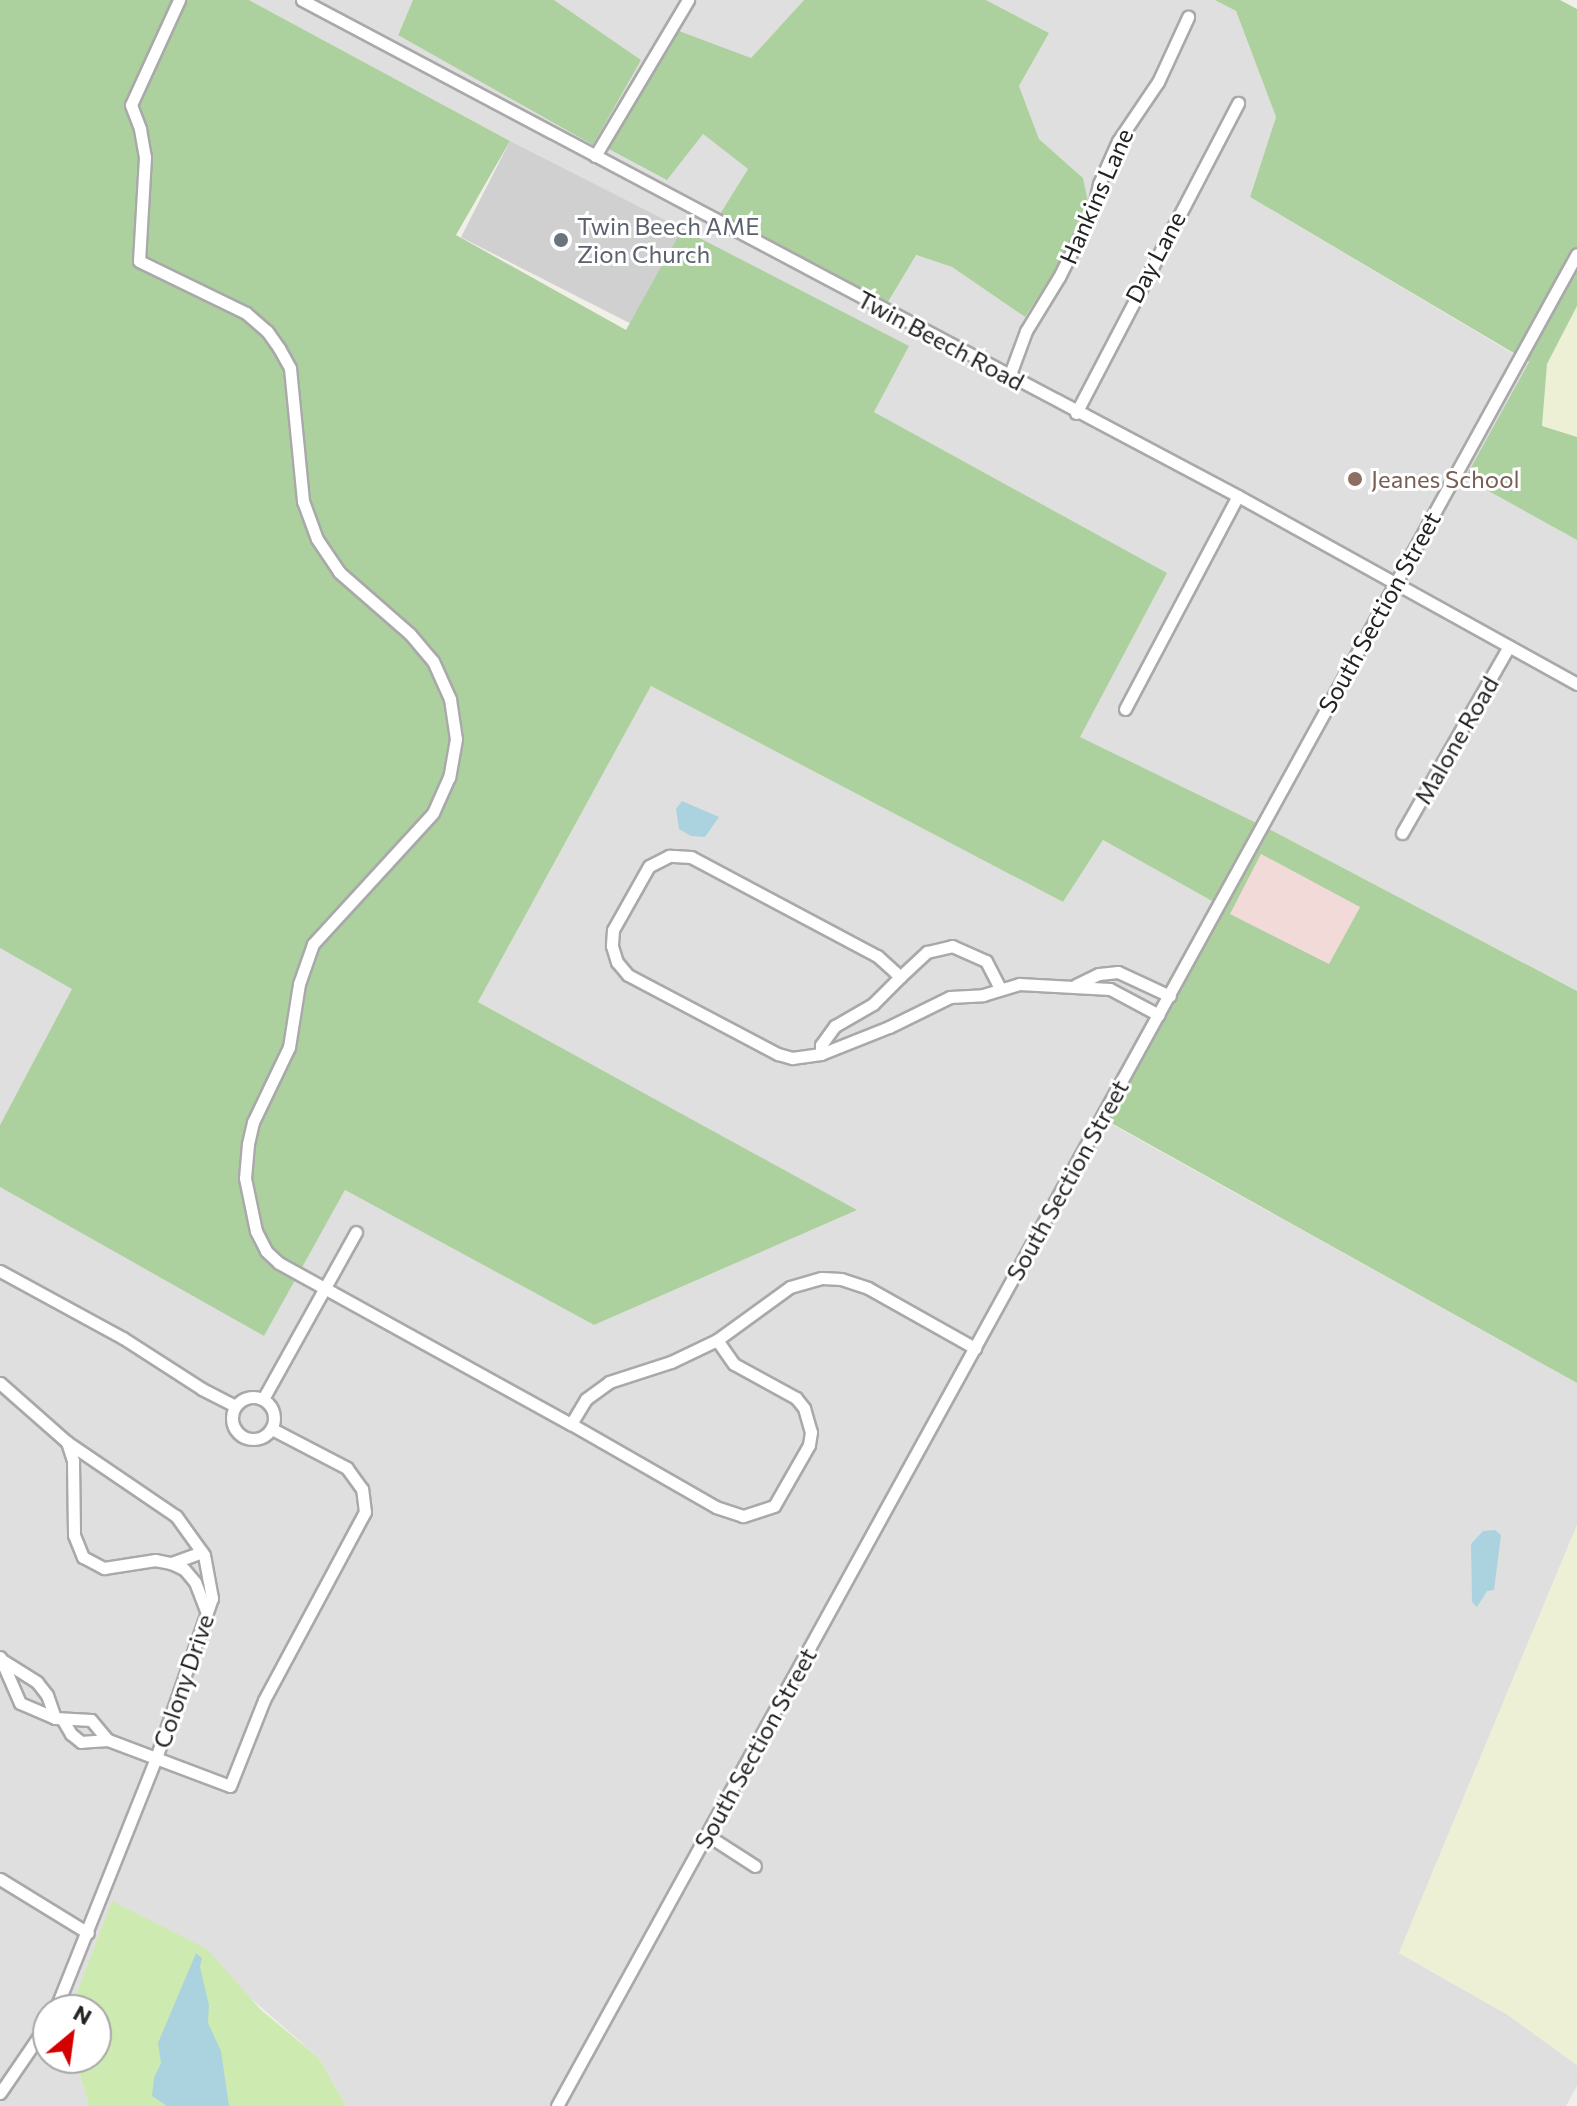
<!DOCTYPE html>
<html>
<head>
<meta charset="utf-8">
<style>
	body { margin:0 }
	#map { position:relative; width:1577px; height:2106px; overflow:hidden; background:#f2efe9; font-family:Commissioner,sans-serif }
	div>[style] { position:absolute }
	.residential>* { inset:0; background:#e0dfdf }
	.commercial>* { inset:0; background:#f2dad9; transform-origin:0 0 }
	.religious>* { inset:0; background:#d0d0d0; transform-origin:0 0 }
	.farmland>* { inset:0; background:#eef0d5 }
	.grass>* { inset:0; background:#cdebb0 }
	.forest>* { inset:0; background:#add19e }
	.water>* { inset:0; background:#aad3df }
	.roads { filter:drop-shadow(2px 0 #a9a9a9) drop-shadow(-2px 0 #a9a9a9) drop-shadow(0 2px #a9a9a9) drop-shadow(0 -2px #a9a9a9) }
	.minor>* { height:11px; margin:-5.5px; padding:0 5.5px; transform-origin:5.5px; border-radius:5.5px; background:#fff }
	.minor>.ring { margin:-5.5px; padding:0; box-sizing:content-box; background:none; border:11px solid #fff; border-radius:50% }
	.dots>* { width:22px; height:22px; translate:-50% -50%; box-sizing:border-box; border:4px solid #fff; border-radius:50% }
	span { translate:-50% -50%; white-space:nowrap; text-align:center; line-height:1.15; -webkit-text-stroke:6px #fff; paint-order:stroke }
	.street-label { font-size:24px; color:#222 }
	.worship-label { font-size:24px; color:#5b616d }
	.left { translate:0 -50%; text-align:left }
	.education-label { font-size:24px; color:#785e54 }
	.north { position:absolute; left:32px; top:1994px; width:80px; height:80px; box-sizing:border-box; background:#fff; border:2px solid #a7a7a7; border-radius:50%; rotate:29deg; font-size:22px; font-weight:700; line-height:32px; text-align:center; color:#222 }
	.north::after { content:''; display:block; margin:auto; width:28px; height:36px; background:#d40000; clip-path:polygon(50% 0,100% 100%,50% 72%,0 100%) }
</style>
</head>
<body>
<div id="map">
	<div class="residential">
		<i style="clip-path:polygon(249px 0,413px 0,398px 34px,641px 60px,554px 0,804px 0,751px 58px,703px 134px,748px 169px,720px 214px,888px 304px,915px 255px,952px 267px,1025px 317px,1053px 274px,1088px 201px,1083px 178px,1039px 139px,1019px 86px,1049px 33px,986px 0,1215px 0,1236px 11px,1276px 117px,1250px 197px,1529px 363px,1465px 478px,1577px 540px,1577px 991px,1273px 831px,1079px 737px,1166px 573px,874px 412px,908px 346px,510px 141px)"></i>
		<i style="clip-path:polygon(651px 686px,1063px 902px,1103px 840px,1212px 901px,1095px 1115px,1577px 1383px,1577px 1525px,1399px 1953px,1508px 2015px,1577px 2065px,1577px 2086px,1566px 2106px,346px 2106px,319px 2058px,254px 2001px,112px 1902px,70px 2010px,48px 2010px,48px 2058px,75px 2058px,89px 2106px,0 2106px,0 1187px,264px 1335px,345px 1190px,594px 1325px,856px 1210px,478px 1002px)"></i>
		<i style="clip-path:polygon(0 948px,73px 989px,0 1125px)"></i>
	</div>
	<div class="commercial">
		<i style="left:1261px;top:854px;width:112px;height:68px;rotate:28deg"></i>
	</div>
	<div class="religious">
		<i style="left:510px;top:141px;width:193px;height:108px;rotate:27deg"></i>
	</div>
	<div class="farmland">
		<i style="clip-path:polygon(1577px 306px,1577px 437px,1542px 427px,1547px 364px)"></i>
		<i style="clip-path:polygon(1577px 1525px,1577px 2065px,1508px 2015px,1399px 1953px)"></i>
	</div>
	<div class="grass">
		<i style="clip-path:polygon(112px 1901px,207px 1949px,261px 2010px,319px 2058px,346px 2106px,89px 2106px,75px 2058px,96px 2058px,96px 2010px,70px 2010px)"></i>
	</div>
	<div class="forest">
		<i style="clip-path:polygon(evenodd,0 0,249px 0,510px 141px,456px 235px,626px 330px,682px 229px,909px 346px,874px 412px,1167px 573px,1080px 737px,1273px 831px,1577px 991px,1577px 1383px,1095px 1114px,1212px 901px,1103px 840px,1063px 902px,651px 686px,478px 1002px,857px 1210px,594px 1325px,345px 1190px,264px 1336px,0 1187px,0 1125px,72px 989px,0 948px,0 0,1261px 854px,1360px 907px,1329px 964px,1230px 914px,1261px 854px)"></i>
		<i style="clip-path:polygon(413px 0,554px 0,641px 60px,593px 145px,398px 35px)"></i>
		<i style="clip-path:polygon(804px 0,986px 0,1049px 33px,1019px 86px,1039px 139px,1083px 178px,1088px 201px,1053px 274px,1025px 317px,952px 267px,916px 255px,887px 304px,720px 214px,748px 169px,703px 134px,667px 180px,607px 148px,679px 31px,751px 58px)"></i>
		<i style="clip-path:polygon(1215px 0,1560px 0,1577px 9px,1577px 306px,1547px 364px,1542px 426px,1577px 437px,1577px 540px,1465px 478px,1529px 362px,1250px 197px,1276px 117px,1236px 11px)"></i>
	</div>
	<div class="water">
		<i style="clip-path:polygon(682px 801px,719px 817px,705px 837px,691px 836px,679px 829px,676px 809px)"></i>
		<i style="clip-path:polygon(1495px 1530px,1501px 1535px,1494px 1590px,1487px 1591px,1477px 1607px,1472px 1602px,1471px 1544px,1483px 1531px)"></i>
		<i style="clip-path:polygon(196px 1953px,202px 1958px,200px 1967px,209px 2005px,208px 2023px,221px 2051px,229px 2106px,167px 2106px,152px 2096px,154px 2078px,161px 2063px,158px 2043px)"></i>
	</div>
	<div class="roads">
		<div class="minor">
			<i style="left:179px;top:0;width:115px;rotate:114.6deg"></i>
			<i style="left:131px;top:105px;width:26px;rotate:69deg"></i>
			<i style="left:140px;top:129px;width:28px;rotate:80deg"></i>
			<i style="left:145px;top:157px;width:104px;rotate:93.3deg"></i>
			<i style="left:139px;top:261px;width:119px;rotate:25.9deg"></i>
			<i style="left:246px;top:313px;width:28px;rotate:41deg"></i>
			<i style="left:267px;top:331px;width:21px;rotate:55deg"></i>
			<i style="left:279px;top:348px;width:23px;rotate:61deg"></i>
			<i style="left:290px;top:368px;width:134px;rotate:84.4deg"></i>
			<i style="left:303px;top:501px;width:40px;rotate:69.8deg"></i>
			<i style="left:317px;top:539px;width:40px;rotate:56deg"></i>
			<i style="left:339px;top:572px;width:94px;rotate:41.1deg"></i>
			<i style="left:410px;top:634px;width:35px;rotate:50deg"></i>
			<i style="left:433px;top:661px;width:42px;rotate:65.9deg"></i>
			<i style="left:450px;top:699px;width:40px;rotate:81.5deg"></i>
			<i style="left:456px;top:739px;width:39px;rotate:100deg"></i>
			<i style="left:449px;top:777px;width:39px;rotate:114deg"></i>
			<i style="left:433px;top:813px;width:178px;rotate:132.5deg"></i>
			<i style="left:313px;top:944px;width:42px;rotate:109.3deg"></i>
			<i style="left:299px;top:984px;width:64px;rotate:99deg"></i>
			<i style="left:289px;top:1047px;width:83px;rotate:115.6deg"></i>
			<i style="left:253px;top:1122px;width:23px;rotate:103deg"></i>
			<i style="left:248px;top:1144px;width:34px;rotate:95deg"></i>
			<i style="left:245px;top:1178px;width:54px;rotate:78.3deg"></i>
			<i style="left:256px;top:1231px;width:22px;rotate:63deg"></i>
			<i style="left:266px;top:1251px;width:18px;rotate:43deg"></i>
			<i style="left:279px;top:1263px;width:333px;rotate:28.9deg"></i>
			<i style="left:302px;top:0;width:1059px;rotate:27.92deg"></i>
			<i style="left:1238px;top:496px;width:388px;rotate:29deg"></i>
			<i style="left:595px;top:156px;width:182px;rotate:-59.2deg"></i>
			<i style="left:1009px;top:377px;width:49px;rotate:-69.7deg"></i>
			<i style="left:1026px;top:331px;width:63px;rotate:-58.6deg"></i>
			<i style="left:1059px;top:277px;width:78px;rotate:-63.4deg"></i>
			<i style="left:1094px;top:207px;width:24px;rotate:-78deg"></i>
			<i style="left:1099px;top:184px;width:47px;rotate:-66.2deg"></i>
			<i style="left:1118px;top:141px;width:71px;rotate:-55.9deg"></i>
			<i style="left:1158px;top:82px;width:72px;rotate:-65.2deg"></i>
			<i style="left:1076px;top:413px;width:350px;rotate:-62.4deg"></i>
			<i style="left:1125px;top:709px;width:241px;rotate:-62.1deg"></i>
			<i style="left:1402px;top:833px;width:215px;rotate:-60.2deg"></i>
			<i style="left:900px;top:977px;width:37px;rotate:-43deg"></i>
			<i style="left:927px;top:952px;width:26px;rotate:-13deg"></i>
			<i style="left:952px;top:946px;width:37px;rotate:24deg"></i>
			<i style="left:986px;top:961px;width:31px;rotate:63deg"></i>
			<i style="left:1076px;top:985px;width:25px;rotate:-26deg"></i>
			<i style="left:1099px;top:974px;width:19px;rotate:-6deg"></i>
			<i style="left:1118px;top:972px;width:57px;rotate:24.8deg"></i>
			<i style="left:821px;top:1054px;width:9px;rotate:-90deg"></i>
			<i style="left:821px;top:1045px;width:24px;rotate:-54deg"></i>
			<i style="left:835px;top:1026px;width:44px;rotate:-30.1deg"></i>
			<i style="left:873px;top:1004px;width:38px;rotate:-45deg"></i>
			<i style="left:900px;top:977px;width:7px;rotate:-135deg"></i>
			<i style="left:895px;top:972px;width:24px;rotate:-138deg"></i>
			<i style="left:877px;top:956px;width:211px;rotate:-152deg"></i>
			<i style="left:691px;top:857px;width:22px;rotate:-177deg"></i>
			<i style="left:669px;top:856px;width:22px;rotate:153deg"></i>
			<i style="left:649px;top:866px;width:73px;rotate:119.4deg"></i>
			<i style="left:613px;top:930px;width:16px;rotate:94deg"></i>
			<i style="left:612px;top:946px;width:17px;rotate:73deg"></i>
			<i style="left:617px;top:962px;width:17px;rotate:50deg"></i>
			<i style="left:628px;top:975px;width:170px;rotate:27.8deg"></i>
			<i style="left:778px;top:1054px;width:15px;rotate:16deg"></i>
			<i style="left:792px;top:1058px;width:29px;rotate:-8deg"></i>
			<i style="left:821px;top:1054px;width:73px;rotate:-21.7deg"></i>
			<i style="left:889px;top:1027px;width:68px;rotate:-26.2deg"></i>
			<i style="left:950px;top:997px;width:33px;rotate:-3deg"></i>
			<i style="left:983px;top:995px;width:38px;rotate:-17deg"></i>
			<i style="left:1019px;top:984px;width:91px;rotate:3.1deg"></i>
			<i style="left:1110px;top:989px;width:55px;rotate:28deg"></i>
			<i style="left:0;top:1271px;width:140px;rotate:28.6deg"></i>
			<i style="left:123px;top:1338px;width:94px;rotate:32.8deg"></i>
			<i style="left:202px;top:1389px;width:37px;rotate:27deg"></i>
			<i style="left:717px;top:1340px;width:29px;rotate:55deg"></i>
			<i style="left:734px;top:1364px;width:71px;rotate:28.7deg"></i>
			<i style="left:796px;top:1398px;width:13px;rotate:51deg"></i>
			<i style="left:804px;top:1408px;width:25px;rotate:74deg"></i>
			<i style="left:811px;top:1432px;width:13px;rotate:99deg"></i>
			<i style="left:809px;top:1445px;width:70px;rotate:119.8deg"></i>
			<i style="left:774px;top:1506px;width:33px;rotate:162deg"></i>
			<i style="left:743px;top:1516px;width:28px;rotate:-162deg"></i>
			<i style="left:716px;top:1507px;width:167px;rotate:-150.2deg"></i>
			<i style="left:571px;top:1424px;width:29px;rotate:-59deg"></i>
			<i style="left:586px;top:1399px;width:29px;rotate:-36deg"></i>
			<i style="left:609px;top:1382px;width:65px;rotate:-17.9deg"></i>
			<i style="left:671px;top:1362px;width:51px;rotate:-25.6deg"></i>
			<i style="left:717px;top:1340px;width:90px;rotate:-36deg"></i>
			<i style="left:790px;top:1287px;width:33px;rotate:-16deg"></i>
			<i style="left:822px;top:1278px;width:19px;rotate:3deg"></i>
			<i style="left:841px;top:1279px;width:28px;rotate:18deg"></i>
			<i style="left:868px;top:1288px;width:123px;rotate:29.3deg"></i>
			<i style="left:0;top:1383px;width:89px;rotate:41.4deg"></i>
			<i style="left:67px;top:1442px;width:132px;rotate:34.2deg"></i>
			<i style="left:176px;top:1516px;width:48px;rotate:54.3deg"></i>
			<i style="left:204px;top:1555px;width:44px;rotate:79.5deg"></i>
			<i style="left:212px;top:1598px;width:170px;rotate:109.3deg"></i>
			<i style="left:156px;top:1758px;width:271px;rotate:111.8deg"></i>
			<i class="ring" style="left:232px;top:1397px;width:31px;height:31px"></i>
			<i style="left:263px;top:1399px;width:191px;rotate:-60.9deg"></i>
			<i style="left:67px;top:1442px;width:20px;rotate:72deg"></i>
			<i style="left:73px;top:1461px;width:74px;rotate:89.2deg"></i>
			<i style="left:74px;top:1535px;width:24px;rotate:68deg"></i>
			<i style="left:83px;top:1557px;width:24px;rotate:28deg"></i>
			<i style="left:104px;top:1568px;width:52px;rotate:-8.9deg"></i>
			<i style="left:155px;top:1560px;width:16px;rotate:11deg"></i>
			<i style="left:202px;top:1552px;width:33px;rotate:160deg"></i>
			<i style="left:171px;top:1563px;width:14px;rotate:25deg"></i>
			<i style="left:184px;top:1569px;width:17px;rotate:50deg"></i>
			<i style="left:195px;top:1582px;width:30px;rotate:69deg"></i>
			<i style="left:0;top:1657px;width:50px;rotate:66.5deg"></i>
			<i style="left:20px;top:1703px;width:38px;rotate:23deg"></i>
			<i style="left:55px;top:1718px;width:24px;rotate:-109deg"></i>
			<i style="left:47px;top:1695px;width:16px;rotate:-128deg"></i>
			<i style="left:37px;top:1682px;width:41px;rotate:-147.8deg"></i>
			<i style="left:55px;top:1718px;width:36px;rotate:3deg"></i>
			<i style="left:91px;top:1720px;width:26px;rotate:50deg"></i>
			<i style="left:108px;top:1740px;width:27px;rotate:176deg"></i>
			<i style="left:81px;top:1742px;width:13px;rotate:-141deg"></i>
			<i style="left:71px;top:1734px;width:16px;rotate:-120deg"></i>
			<i style="left:108px;top:1740px;width:130px;rotate:20.7deg"></i>
			<i style="left:230px;top:1786px;width:92px;rotate:-68.4deg"></i>
			<i style="left:264px;top:1700px;width:213px;rotate:-61.8deg"></i>
			<i style="left:365px;top:1512px;width:23px;rotate:-97deg"></i>
			<i style="left:362px;top:1489px;width:26px;rotate:-126deg"></i>
			<i style="left:347px;top:1468px;width:85px;rotate:-152.5deg"></i>
			<i style="left:707px;top:1835px;width:57px;rotate:32.9deg"></i>
			<i style="left:0;top:1879px;width:103px;rotate:31.5deg"></i>
			<i style="left:0;top:2093px;width:85px;rotate:-55.6deg"></i>
			<i style="left:557px;top:2106px;width:2114px;rotate:-61.16deg"></i>
		</div>
	</div>
	<div class="dots">
		<i style="left:561px;top:240px;background:#6b7280"></i>
		<i style="left:1355px;top:479px;background:#8d6e63"></i>
	</div>
	<div class="street-label">
		<span style="left:1096px;top:196px;rotate:-66deg">Hankins Lane</span>
		<span style="left:1155px;top:257px;rotate:-62deg">Day Lane</span>
		<span style="left:941px;top:340px;rotate:28deg">Twin Beech Road</span>
		<span style="left:1379px;top:612px;rotate:-61deg">South Section Street</span>
		<span style="left:1456px;top:740px;rotate:-60deg">Malone Road</span>
		<span style="left:1067px;top:1180px;rotate:-61deg">South Section Street</span>
		<span style="left:183px;top:1681px;rotate:-71deg">Colony Drive</span>
		<span style="left:755px;top:1748px;rotate:-61deg">South Section Street</span>
	</div>
	<div class="worship-label">
		<span class="left" style="left:577px;top:240px">Twin Beech AME<br>Zion Church</span>
	</div>
	<div class="education-label">
		<span class="left" style="left:1371px;top:479px">Jeanes School</span>
	</div>
	<div class="north">N</div>
</div>
</body>
</html>
